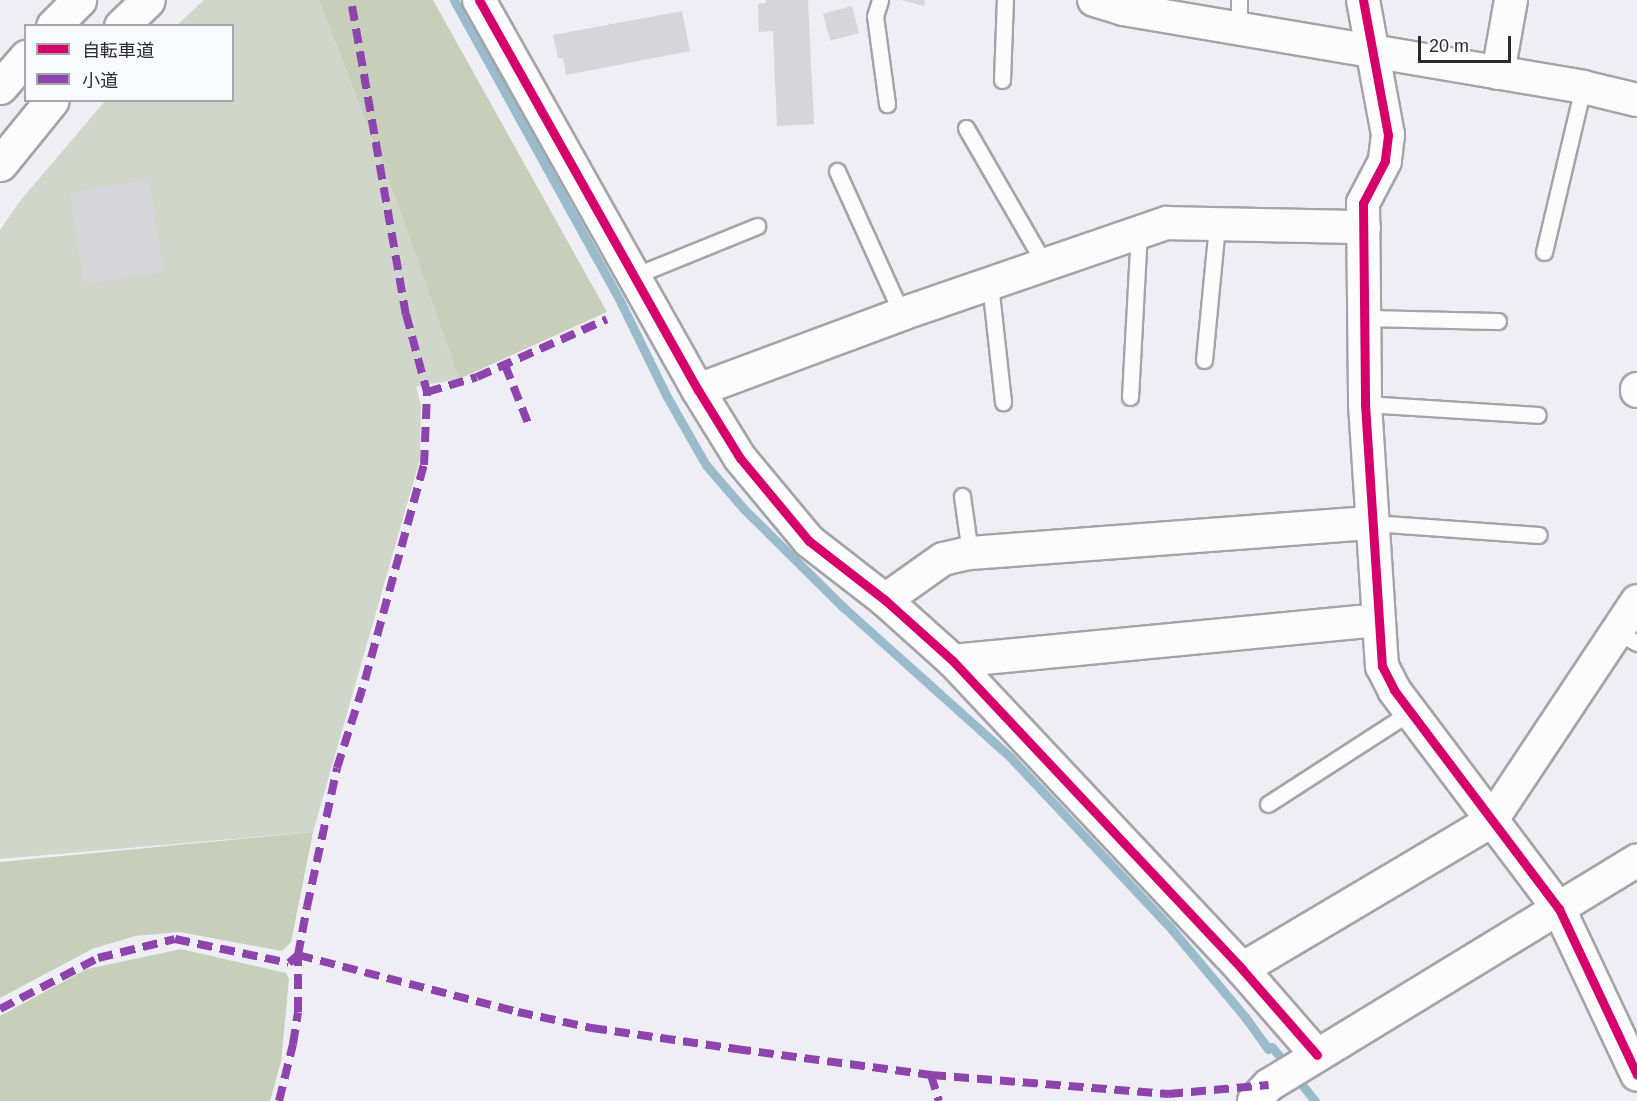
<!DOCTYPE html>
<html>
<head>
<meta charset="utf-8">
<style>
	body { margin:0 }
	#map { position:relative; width:1637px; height:1101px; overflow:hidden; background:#eeeef4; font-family:Arial,"Noto Sans JP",sans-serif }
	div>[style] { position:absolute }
	.green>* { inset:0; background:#d1d6ca }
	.forest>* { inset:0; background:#c7cfba }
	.stream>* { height:9px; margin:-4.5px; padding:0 4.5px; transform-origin:4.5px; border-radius:4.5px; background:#99bbcb }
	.building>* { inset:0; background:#d5d5da; transform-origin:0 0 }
	.roads { filter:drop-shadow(2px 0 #a3a4a8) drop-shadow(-2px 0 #a3a4a8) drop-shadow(0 2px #a3a4a8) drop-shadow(0 -2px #a3a4a8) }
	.service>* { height:15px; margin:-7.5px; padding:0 7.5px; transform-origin:7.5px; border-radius:7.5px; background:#fcfcfd }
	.minor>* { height:32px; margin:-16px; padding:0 16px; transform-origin:16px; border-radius:16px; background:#fcfcfd }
	.trunk>* { height:33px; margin:-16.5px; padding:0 16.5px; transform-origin:16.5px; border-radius:16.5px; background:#fcfcfd }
	.quiet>* { height:8px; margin-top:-4px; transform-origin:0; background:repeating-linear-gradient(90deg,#8e44ad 0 15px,transparent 0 23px) }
	.cycleway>* { height:9px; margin:-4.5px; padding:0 4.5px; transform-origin:4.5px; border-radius:4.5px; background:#d6006c }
	span { translate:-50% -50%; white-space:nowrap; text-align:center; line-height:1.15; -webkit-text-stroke:5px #f9fafe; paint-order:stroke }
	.legend { position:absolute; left:24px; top:24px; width:210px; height:78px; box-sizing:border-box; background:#f9fafe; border:2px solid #a7a7ab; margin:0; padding:8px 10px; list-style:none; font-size:18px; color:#2b2b2f }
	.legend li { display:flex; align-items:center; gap:12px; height:30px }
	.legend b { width:30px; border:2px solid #a7a7ab }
	.scale { position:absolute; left:1418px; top:36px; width:93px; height:27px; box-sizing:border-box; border:3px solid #2b2b2f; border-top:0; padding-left:8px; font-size:18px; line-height:21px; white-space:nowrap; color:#2b2b2f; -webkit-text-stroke:4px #f9fafe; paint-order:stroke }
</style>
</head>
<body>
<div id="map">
	<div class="green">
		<i style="clip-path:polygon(204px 0,319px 0,400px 210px,459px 379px,416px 387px,421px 405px,420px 459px,313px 832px,0 859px,0 230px,20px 201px,105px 101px,232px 100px,232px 26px,177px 25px)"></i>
	</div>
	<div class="forest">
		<i style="clip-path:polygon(319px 0,433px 0,607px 312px,459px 379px,400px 210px)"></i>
		<i style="clip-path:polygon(313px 832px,291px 942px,282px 951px,179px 932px,135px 936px,92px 949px,0 998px,0 862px)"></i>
		<i style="clip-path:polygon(181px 949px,286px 973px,289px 979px,281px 1062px,270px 1101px,0 1101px,0 1016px,87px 969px)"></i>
	</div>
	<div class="stream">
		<i style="left:454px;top:0;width:346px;rotate:61.1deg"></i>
		<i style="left:621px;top:303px;width:102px;rotate:63.9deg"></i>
		<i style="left:666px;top:395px;width:81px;rotate:60.3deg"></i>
		<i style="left:706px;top:465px;width:57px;rotate:49.3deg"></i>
		<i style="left:743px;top:508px;width:141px;rotate:44.7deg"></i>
		<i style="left:843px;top:607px;width:226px;rotate:41.9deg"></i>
		<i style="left:1011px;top:758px;width:231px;rotate:46.8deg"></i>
		<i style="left:1169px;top:926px;width:119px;rotate:50.1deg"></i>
		<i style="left:1245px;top:1017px;width:39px;rotate:54deg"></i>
		<i style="left:1268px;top:1049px;width:4px;rotate:-27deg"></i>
		<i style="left:1272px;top:1047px;width:69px;rotate:51.5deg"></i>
	</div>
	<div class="building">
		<i style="clip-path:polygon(766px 0,808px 0,814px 124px,777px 126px,773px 31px,759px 32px,758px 4px,766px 3px)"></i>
		<i style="clip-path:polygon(901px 0,925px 0,924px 6px)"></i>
		<i style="left:852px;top:6px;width:28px;height:30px;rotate:75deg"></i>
		<i style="clip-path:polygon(682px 11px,690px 51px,566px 75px,563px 58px,558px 58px,553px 35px)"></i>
		<i style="left:149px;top:180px;width:93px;height:80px;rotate:81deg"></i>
	</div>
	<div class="roads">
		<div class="service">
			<i style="left:880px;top:0;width:17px;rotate:107deg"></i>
			<i style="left:875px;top:16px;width:89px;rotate:82.2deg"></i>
			<i style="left:1239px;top:29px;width:29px;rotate:-90deg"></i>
			<i style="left:1002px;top:80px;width:80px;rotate:-87.9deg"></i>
			<i style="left:966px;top:128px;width:158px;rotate:60deg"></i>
			<i style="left:837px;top:171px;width:157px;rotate:65.6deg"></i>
			<i style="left:1544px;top:252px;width:170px;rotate:-76.7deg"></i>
			<i style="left:634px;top:276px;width:133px;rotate:-22.1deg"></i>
			<i style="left:990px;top:284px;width:119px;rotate:83.7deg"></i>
			<i style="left:1364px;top:318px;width:134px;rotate:1.3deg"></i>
			<i style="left:1204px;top:360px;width:137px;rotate:-84.5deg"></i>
			<i style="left:1130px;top:397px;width:164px;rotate:-86.9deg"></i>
			<i style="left:1365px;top:404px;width:173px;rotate:3.6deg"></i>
			<i style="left:962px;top:496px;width:58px;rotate:82deg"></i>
			<i style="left:1373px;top:523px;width:166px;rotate:4.1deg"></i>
			<i style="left:1617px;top:632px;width:23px;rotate:29deg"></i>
			<i style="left:1268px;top:804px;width:169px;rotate:-32.9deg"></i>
		</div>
		<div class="minor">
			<i style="left:479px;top:0;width:447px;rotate:60.7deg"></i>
			<i style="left:698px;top:390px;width:80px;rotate:58.3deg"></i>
			<i style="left:740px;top:458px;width:108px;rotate:50.3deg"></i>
			<i style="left:809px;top:541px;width:96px;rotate:37.8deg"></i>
			<i style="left:885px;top:600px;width:91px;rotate:41.9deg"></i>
			<i style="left:953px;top:661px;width:422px;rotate:46.8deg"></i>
			<i style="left:1242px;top:969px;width:114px;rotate:48.9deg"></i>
			<i style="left:1094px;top:0;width:30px;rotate:17deg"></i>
			<i style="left:1123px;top:9px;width:467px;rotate:9.6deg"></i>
			<i style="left:1583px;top:87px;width:56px;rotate:13.5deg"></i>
			<i style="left:1363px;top:0;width:137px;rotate:79.5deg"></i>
			<i style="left:1388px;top:135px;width:26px;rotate:97deg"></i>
			<i style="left:1385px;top:161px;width:47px;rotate:117.6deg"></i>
			<i style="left:1363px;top:203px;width:201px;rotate:89.4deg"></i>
			<i style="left:1365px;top:404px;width:263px;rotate:86.3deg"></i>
			<i style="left:1382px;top:666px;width:27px;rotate:63deg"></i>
			<i style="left:1394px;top:690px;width:274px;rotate:53deg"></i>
			<i style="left:1559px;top:909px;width:183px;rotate:64.8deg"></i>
			<i style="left:1498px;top:73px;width:74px;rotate:-79.9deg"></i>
			<i style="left:1637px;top:389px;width:2px;rotate:90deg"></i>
			<i style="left:698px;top:390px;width:218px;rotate:-20.4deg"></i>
			<i style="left:902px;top:314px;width:280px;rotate:-19deg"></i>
			<i style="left:1167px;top:223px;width:197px;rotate:1.2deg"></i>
			<i style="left:885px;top:600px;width:71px;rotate:-35.3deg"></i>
			<i style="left:943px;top:559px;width:28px;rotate:-13deg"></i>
			<i style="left:970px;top:553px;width:404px;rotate:-4.3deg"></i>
			<i style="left:953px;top:661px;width:426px;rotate:-5.5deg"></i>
			<i style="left:1242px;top:969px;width:290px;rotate:-30.7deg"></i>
			<i style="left:1491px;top:821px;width:264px;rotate:-56.4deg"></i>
			<i style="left:1254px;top:1101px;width:22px;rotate:-47deg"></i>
			<i style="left:1269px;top:1085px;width:431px;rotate:-31.4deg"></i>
		</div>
		<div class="trunk">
			<i style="left:53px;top:26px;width:37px;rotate:-45deg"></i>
			<i style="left:121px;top:26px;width:37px;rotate:-44deg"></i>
			<i style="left:0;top:87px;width:40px;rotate:-49deg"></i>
			<i style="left:0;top:164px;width:82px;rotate:-50.9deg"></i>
		</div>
	</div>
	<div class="quiet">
		<i style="left:352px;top:6px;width:313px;rotate:80.1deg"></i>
		<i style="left:406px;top:314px;width:81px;rotate:74.9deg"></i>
		<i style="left:427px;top:392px;width:52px;rotate:-16.7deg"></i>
		<i style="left:477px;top:377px;width:142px;rotate:-24deg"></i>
		<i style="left:505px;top:365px;width:62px;rotate:68.4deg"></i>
		<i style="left:0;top:1009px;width:110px;rotate:-27.5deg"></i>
		<i style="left:98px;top:958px;width:79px;rotate:-13.9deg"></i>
		<i style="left:175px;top:939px;width:116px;rotate:11.9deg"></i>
		<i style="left:289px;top:963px;width:12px;rotate:-42deg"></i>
		<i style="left:298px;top:955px;width:227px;rotate:14.5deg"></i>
		<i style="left:518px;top:1012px;width:76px;rotate:12.2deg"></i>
		<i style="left:592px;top:1028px;width:146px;rotate:8.3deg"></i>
		<i style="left:736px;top:1049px;width:197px;rotate:7.6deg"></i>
		<i style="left:931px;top:1075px;width:238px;rotate:4.6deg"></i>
		<i style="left:1168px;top:1094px;width:101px;rotate:-5.1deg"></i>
		<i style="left:931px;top:1075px;width:27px;rotate:73deg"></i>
		<i style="left:279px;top:1101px;width:59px;rotate:-76.2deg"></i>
		<i style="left:293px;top:1044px;width:32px;rotate:-81deg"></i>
		<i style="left:298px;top:1012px;width:57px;rotate:-90deg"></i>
		<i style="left:298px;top:955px;width:49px;rotate:-79.4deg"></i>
		<i style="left:307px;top:907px;width:142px;rotate:-77.8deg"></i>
		<i style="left:337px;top:768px;width:92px;rotate:-72.3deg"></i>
		<i style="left:365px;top:680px;width:223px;rotate:-74.7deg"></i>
		<i style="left:424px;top:465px;width:73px;rotate:-87.6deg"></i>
	</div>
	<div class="cycleway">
		<i style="left:479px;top:0;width:447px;rotate:60.7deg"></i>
		<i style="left:698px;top:390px;width:80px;rotate:58.3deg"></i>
		<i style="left:740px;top:458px;width:108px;rotate:50.3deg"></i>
		<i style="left:809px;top:541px;width:96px;rotate:37.8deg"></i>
		<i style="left:885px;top:600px;width:91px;rotate:41.9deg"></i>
		<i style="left:953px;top:661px;width:422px;rotate:46.8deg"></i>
		<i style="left:1242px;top:969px;width:114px;rotate:48.9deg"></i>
		<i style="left:1363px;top:0;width:137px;rotate:79.5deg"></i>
		<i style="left:1388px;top:135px;width:26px;rotate:97deg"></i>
		<i style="left:1385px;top:161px;width:47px;rotate:117.6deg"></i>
		<i style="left:1363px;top:203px;width:201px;rotate:89.4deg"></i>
		<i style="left:1365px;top:404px;width:263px;rotate:86.3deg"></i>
		<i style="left:1382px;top:666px;width:27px;rotate:63deg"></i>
		<i style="left:1394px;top:690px;width:274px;rotate:53deg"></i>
		<i style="left:1559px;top:909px;width:183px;rotate:64.8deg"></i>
	</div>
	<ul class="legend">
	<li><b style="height:8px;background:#d6006c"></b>自転車道</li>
	<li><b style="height:8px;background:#8e44ad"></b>小道</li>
	</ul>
	<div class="scale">20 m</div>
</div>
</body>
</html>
